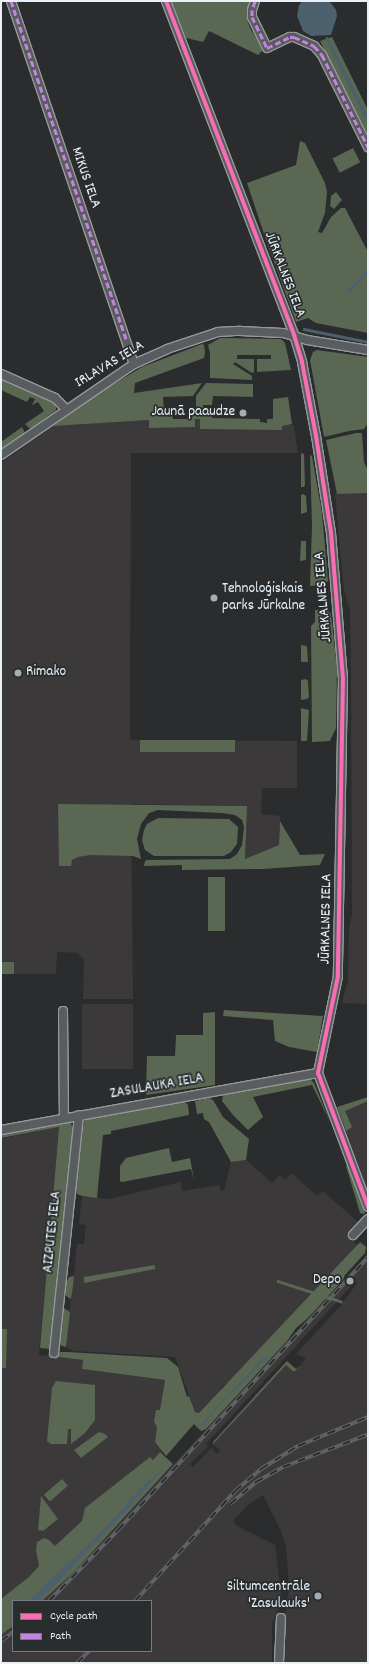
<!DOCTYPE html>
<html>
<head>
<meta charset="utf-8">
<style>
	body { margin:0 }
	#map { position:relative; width:369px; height:1664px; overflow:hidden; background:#2b2c2d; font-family:Dekko,sans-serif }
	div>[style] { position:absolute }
	.built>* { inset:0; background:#3c393a; transform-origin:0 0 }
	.green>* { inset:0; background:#5a6752; transform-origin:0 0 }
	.water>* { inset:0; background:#4c606d }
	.stream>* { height:2.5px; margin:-1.25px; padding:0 1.25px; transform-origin:1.25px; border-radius:1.25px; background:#4c606d }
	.roads { filter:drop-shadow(1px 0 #96989a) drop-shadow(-1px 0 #96989a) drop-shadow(0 1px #96989a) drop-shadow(0 -1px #96989a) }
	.minor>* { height:8px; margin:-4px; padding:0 4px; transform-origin:4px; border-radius:4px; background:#5a5d60 }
	.rail>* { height:4px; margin-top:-2px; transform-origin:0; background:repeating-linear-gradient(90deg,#2a2d2e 0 8px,#636566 0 16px); box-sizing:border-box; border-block:1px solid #636566 }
	.quiet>* { height:3px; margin-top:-1.5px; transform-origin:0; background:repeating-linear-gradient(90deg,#c483df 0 6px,transparent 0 9px) }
	.cycleway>* { height:4px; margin:-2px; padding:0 2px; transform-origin:2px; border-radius:2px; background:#f96db3 }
	.dots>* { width:11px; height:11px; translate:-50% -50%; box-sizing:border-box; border:2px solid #2a2d2e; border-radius:50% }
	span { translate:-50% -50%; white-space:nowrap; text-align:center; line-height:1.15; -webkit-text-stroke:3.5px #2a2d2e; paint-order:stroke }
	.street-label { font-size:15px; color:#e8f1f8 }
	.poi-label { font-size:15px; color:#e8f1f8 }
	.right { translate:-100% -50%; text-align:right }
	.left { translate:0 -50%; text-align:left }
	.frame { position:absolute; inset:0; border:2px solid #e8f1f8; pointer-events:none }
	.legend { position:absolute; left:12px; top:1600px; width:140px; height:52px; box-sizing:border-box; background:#2a2d2e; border:1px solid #767b7f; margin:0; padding:5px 7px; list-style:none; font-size:12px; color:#e8f1f8 }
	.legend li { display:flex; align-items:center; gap:8px; height:20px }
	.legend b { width:20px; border:1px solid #767b7f }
</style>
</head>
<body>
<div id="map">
	<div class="built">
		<i style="clip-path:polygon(160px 419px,201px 419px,200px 429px,282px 430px,282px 426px,292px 424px,294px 427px,298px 453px,131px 453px,130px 740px,297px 741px,297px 788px,262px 788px,261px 814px,280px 816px,279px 845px,245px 859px,246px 806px,131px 804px,133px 999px,83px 999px,84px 959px,77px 953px,57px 952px,56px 974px,14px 974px,14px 962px,1px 962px,1px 463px,53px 426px)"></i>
		<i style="clip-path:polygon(335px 493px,368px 493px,368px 1004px,342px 1003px,348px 980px,349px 929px,352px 914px,351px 680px,350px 611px,349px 606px,347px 604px,346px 594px,344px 592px)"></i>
		<i style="left:82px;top:1004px;width:51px;height:65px"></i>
		<i style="clip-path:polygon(368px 1097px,368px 1192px,337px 1107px)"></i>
		<i style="clip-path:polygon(59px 1127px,39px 1355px,83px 1360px,82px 1369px,165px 1380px,155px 1442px,162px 1451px,105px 1512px,1px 1609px,1px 1139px)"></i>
		<i style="clip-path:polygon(246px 1160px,272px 1183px,279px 1175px,285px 1180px,292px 1173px,317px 1196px,323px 1191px,359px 1223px,348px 1236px,357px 1245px,232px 1380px,221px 1387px,219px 1392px,199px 1413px,195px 1412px,175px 1357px,74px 1351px,66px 1347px,77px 1244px,84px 1244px,86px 1225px,79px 1224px,82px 1196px,109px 1199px,181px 1182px,182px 1191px,220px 1185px,220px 1190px,224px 1191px,231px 1162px)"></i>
		<i style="clip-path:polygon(evenodd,368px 1254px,368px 1663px,285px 1663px,286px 1611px,289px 1587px,286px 1546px,281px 1531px,263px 1495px,248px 1505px,233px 1521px,237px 1526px,275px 1545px,282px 1600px,272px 1624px,272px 1663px,1px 1663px,1px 1635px,13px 1626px,13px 1651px,151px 1651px,151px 1601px,42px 1601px,74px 1572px,368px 1254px,355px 1282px,357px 1283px,342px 1304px,296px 1354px,306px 1358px,295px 1372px,286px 1364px,213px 1444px,220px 1450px,217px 1454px,211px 1448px,193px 1467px,190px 1464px,208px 1447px,206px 1444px,355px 1282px)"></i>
	</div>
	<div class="green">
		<i style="clip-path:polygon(171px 1px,250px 1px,247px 19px,250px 28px,264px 49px,258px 55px,209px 31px,203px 42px,186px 38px)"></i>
		<i style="clip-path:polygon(332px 37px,368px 110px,368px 135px,320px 41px)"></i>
		<i style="clip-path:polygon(300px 141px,305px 143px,325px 183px,327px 192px,325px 213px,318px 232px,322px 233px,331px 217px,341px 208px,345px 208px,368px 252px,368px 333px,316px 323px,308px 318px,296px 322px,265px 237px,247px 183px,296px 165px)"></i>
		<i style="left:353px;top:148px;width:16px;height:23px;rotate:63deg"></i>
		<i style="clip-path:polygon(336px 192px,342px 200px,334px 209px,330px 206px,331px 196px)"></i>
		<i style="clip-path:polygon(220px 338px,281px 339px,285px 343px,291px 370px,257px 372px,257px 359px,271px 359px,271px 355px,237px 355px,237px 359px,254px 359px,254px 372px,252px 373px,235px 362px,233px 364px,252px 376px,252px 380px,210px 378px,210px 353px,208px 345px)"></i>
		<i style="clip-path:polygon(202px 344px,204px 345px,205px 352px,204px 358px,135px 383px,134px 393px,202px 383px,193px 396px,163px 397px,164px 413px,172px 412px,173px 419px,192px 419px,193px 411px,196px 411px,196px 396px,206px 383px,253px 384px,253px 397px,213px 396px,212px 405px,203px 405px,203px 408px,212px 409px,212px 418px,260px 419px,260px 422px,267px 423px,267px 419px,273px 419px,273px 399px,288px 397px,292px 424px,282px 426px,282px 430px,200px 429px,200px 419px,195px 419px,195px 427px,149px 428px,149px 420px,53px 426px,94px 396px,142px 367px)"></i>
		<i style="clip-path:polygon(317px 350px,368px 357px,368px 423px,364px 429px,349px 431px,324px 437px,310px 360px,313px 352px)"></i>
		<i style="clip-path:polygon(1px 379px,51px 400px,56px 405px,56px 410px,32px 428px,29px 428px,25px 424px,44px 411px,38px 402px,32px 405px,35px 399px,30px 397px,27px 402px,3px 391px,1px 389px)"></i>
		<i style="clip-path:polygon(22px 427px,25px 433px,1px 450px,1px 442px)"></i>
		<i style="clip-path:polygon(356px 433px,362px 433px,364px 462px,368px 471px,368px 493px,337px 494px,326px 440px)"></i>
		<i style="clip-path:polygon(301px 453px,304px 454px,305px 485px,304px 487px,301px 487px)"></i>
		<i style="clip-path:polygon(310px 455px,312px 456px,322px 513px,328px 581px,323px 585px,310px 586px,312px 526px)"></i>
		<i style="clip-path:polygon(303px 494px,306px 496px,307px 512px,301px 514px,301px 495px)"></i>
		<i style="clip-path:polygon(301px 541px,306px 541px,306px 560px,300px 561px)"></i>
		<i style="clip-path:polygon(315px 610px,327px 610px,331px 614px,337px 668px,336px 728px,330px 741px,312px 742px,311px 626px,315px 622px)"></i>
		<i style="clip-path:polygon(301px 645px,307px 646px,308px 662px,301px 662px)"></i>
		<i style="clip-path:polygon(306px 679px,308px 681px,309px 697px,307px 699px,301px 700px,301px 680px)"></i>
		<i style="clip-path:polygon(301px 708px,309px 710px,307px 741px,301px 741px)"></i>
		<i style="left:140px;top:740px;width:95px;height:12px"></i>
		<i style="clip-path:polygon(58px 804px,247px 806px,245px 859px,279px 845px,280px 821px,300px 855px,325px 854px,320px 865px,263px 869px,182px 870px,182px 865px,144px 866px,145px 861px,147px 860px,230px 859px,237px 854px,242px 845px,244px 827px,242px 820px,235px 815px,222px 813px,158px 810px,149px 813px,141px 824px,137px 839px,141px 859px,133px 856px,90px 855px,78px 857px,72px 860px,71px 866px,59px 866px)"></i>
		<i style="clip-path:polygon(158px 818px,229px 819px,238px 827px,237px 844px,231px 852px,224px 856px,154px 856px,145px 850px,142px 840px,144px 830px,147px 824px)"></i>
		<i style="left:208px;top:877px;width:17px;height:54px"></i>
		<i style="left:1px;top:962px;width:13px;height:12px"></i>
		<i style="clip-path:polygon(224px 1010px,323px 1016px,317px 1052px,289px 1047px,275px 1041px,273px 1020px,223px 1016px)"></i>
		<i style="clip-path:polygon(215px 1012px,215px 1085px,146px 1095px,147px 1056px,175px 1056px,176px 1035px,203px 1035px,203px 1013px)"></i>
		<i style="clip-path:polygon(306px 1079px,310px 1079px,314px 1083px,330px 1122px,312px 1085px,253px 1097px,263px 1117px,248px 1130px,233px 1115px,222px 1101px,223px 1095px,225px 1094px)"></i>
		<i style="clip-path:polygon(368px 1097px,368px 1101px,345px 1111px,352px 1127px,346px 1131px,337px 1107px)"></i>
		<i style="clip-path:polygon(209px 1098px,213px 1100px,223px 1117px,249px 1139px,246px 1160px,231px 1162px,209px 1122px,204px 1119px,203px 1113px,197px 1114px,195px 1101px)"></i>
		<i style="clip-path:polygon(184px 1101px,188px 1105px,189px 1115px,111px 1131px,111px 1134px,103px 1135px,97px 1198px,82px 1196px,77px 1194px,75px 1191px,82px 1128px,85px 1120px,89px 1118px)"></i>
		<i style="clip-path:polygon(64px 1122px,71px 1123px,73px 1131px,50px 1349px,40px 1348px,59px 1127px,1px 1138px,1px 1134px)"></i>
		<i style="clip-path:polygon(169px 1148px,172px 1162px,190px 1158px,194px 1180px,191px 1169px,122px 1182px,120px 1181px,120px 1166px,126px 1158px)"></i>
		<i style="clip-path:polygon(348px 1165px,360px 1193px,365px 1213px,364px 1214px,360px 1213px,346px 1166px)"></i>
		<i style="clip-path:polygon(360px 1242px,366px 1247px,365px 1253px,345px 1275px,343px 1280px,307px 1319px,296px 1328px,287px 1341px,206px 1429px,201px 1431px,194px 1424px,166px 1456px,155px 1442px,157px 1427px,154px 1422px,156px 1410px,160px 1410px,165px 1380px,82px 1369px,83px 1360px,58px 1357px,59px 1352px,68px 1352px,167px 1358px,178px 1367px,187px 1397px,189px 1396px,195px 1412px,199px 1413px)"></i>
		<i style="clip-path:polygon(155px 1265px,155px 1269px,84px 1283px,84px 1277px)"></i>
		<i style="clip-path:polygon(74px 1276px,73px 1286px,71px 1299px,66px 1296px,65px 1285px,69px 1277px)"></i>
		<i style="left:343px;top:1301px;width:3px;height:69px;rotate:108deg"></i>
		<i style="clip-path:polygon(64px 1308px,70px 1312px,66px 1347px,59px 1345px)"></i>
		<i style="clip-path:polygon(1px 1329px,7px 1329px,6px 1368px,1px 1368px)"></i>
		<i style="clip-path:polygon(287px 1361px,296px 1369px,301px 1365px,294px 1372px,286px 1365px,213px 1444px,213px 1442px)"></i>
		<i style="clip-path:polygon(56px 1381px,95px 1385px,95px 1420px,85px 1433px,71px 1444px,71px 1429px,68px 1429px,67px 1444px,51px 1444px,47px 1441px,52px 1388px)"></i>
		<i style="clip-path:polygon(99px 1432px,105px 1434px,108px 1437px,81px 1458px,74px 1450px)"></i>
		<i style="clip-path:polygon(160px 1452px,173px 1464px,74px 1572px,42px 1601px,13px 1601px,13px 1626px,1px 1635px,1px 1599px,29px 1577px,39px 1566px,36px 1550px,37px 1542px,44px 1538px,49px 1540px,55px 1546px,82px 1521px,85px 1508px,150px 1457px,153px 1460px)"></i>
		<i style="left:62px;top:1479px;width:9px;height:24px;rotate:49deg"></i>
		<i style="clip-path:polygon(41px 1496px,58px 1519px,43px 1531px,38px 1530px)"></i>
	</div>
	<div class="water">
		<i style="clip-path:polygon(303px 1px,330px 2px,336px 10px,337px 16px,331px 35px,311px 36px,303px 31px,297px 16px,299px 5px)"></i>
		<i style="clip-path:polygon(265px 1356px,269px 1360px,263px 1361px,242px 1384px,229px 1394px,203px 1425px,200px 1426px,226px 1396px,235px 1388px)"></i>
		<i style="clip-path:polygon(164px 1468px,126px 1511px,59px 1581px,38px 1601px,28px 1601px,96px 1537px,145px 1484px)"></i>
	</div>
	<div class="stream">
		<i style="left:327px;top:38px;width:92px;rotate:63.4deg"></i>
		<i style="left:348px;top:291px;width:29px;rotate:-46deg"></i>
		<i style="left:304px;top:329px;width:65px;rotate:11.5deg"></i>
	</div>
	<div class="roads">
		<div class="minor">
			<i style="left:11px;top:1px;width:383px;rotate:71.3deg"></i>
			<i style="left:166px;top:1px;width:358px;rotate:69deg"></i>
			<i style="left:294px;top:335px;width:28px;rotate:73deg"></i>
			<i style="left:302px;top:362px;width:75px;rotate:79.3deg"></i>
			<i style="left:316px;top:436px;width:98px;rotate:81.2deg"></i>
			<i style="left:331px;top:533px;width:145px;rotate:85.3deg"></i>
			<i style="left:343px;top:678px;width:298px;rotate:91deg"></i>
			<i style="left:338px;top:976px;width:99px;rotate:101.7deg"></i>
			<i style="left:318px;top:1073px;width:143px;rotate:69.5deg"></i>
			<i style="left:255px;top:1px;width:9px;rotate:108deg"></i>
			<i style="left:252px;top:10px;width:7px;rotate:90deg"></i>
			<i style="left:252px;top:17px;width:34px;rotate:64deg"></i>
			<i style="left:267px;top:48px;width:25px;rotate:-26deg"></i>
			<i style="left:290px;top:37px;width:4px"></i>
			<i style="left:294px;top:37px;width:22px;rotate:24deg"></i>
			<i style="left:314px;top:46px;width:12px;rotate:48deg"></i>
			<i style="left:322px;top:55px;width:103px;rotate:63.4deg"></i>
			<i style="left:1px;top:374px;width:59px;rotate:24deg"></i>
			<i style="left:55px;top:398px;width:16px;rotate:45deg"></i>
			<i style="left:1px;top:455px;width:161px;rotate:-34.4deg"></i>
			<i style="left:134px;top:364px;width:36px;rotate:-24deg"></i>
			<i style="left:167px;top:349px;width:54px;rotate:-18.4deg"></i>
			<i style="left:218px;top:332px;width:22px;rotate:-3deg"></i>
			<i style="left:240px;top:331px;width:43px;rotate:2.7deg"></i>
			<i style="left:283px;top:333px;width:25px;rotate:16deg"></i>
			<i style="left:307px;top:340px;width:62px;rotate:9.3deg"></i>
			<i style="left:63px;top:1011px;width:107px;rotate:89.5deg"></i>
			<i style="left:1px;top:1130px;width:322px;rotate:-10.2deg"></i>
			<i style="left:353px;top:1235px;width:22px;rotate:-47deg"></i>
			<i style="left:54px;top:1353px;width:239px;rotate:-84deg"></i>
			<i style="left:279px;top:1663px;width:45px;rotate:-87.5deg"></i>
		</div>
	</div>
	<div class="rail">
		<i style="left:230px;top:1504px;width:34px;rotate:-40deg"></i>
		<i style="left:256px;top:1482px;width:31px;rotate:-29deg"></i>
		<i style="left:283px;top:1467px;width:90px;rotate:-20.9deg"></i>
		<i style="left:49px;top:1601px;width:99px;rotate:-45.8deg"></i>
		<i style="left:118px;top:1530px;width:370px;rotate:-47.5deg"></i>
		<i style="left:135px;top:1601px;width:149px;rotate:-47.7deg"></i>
		<i style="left:235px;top:1491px;width:34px;rotate:-40deg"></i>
		<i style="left:261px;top:1469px;width:44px;rotate:-31.9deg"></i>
		<i style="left:298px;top:1446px;width:76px;rotate:-22.5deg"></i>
		<i style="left:1px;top:1641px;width:15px;rotate:-37deg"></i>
		<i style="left:77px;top:1663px;width:17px;rotate:-45deg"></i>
	</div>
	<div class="quiet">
		<i style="left:11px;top:1px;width:357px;rotate:71.2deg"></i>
		<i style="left:255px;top:1px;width:9px;rotate:108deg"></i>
		<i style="left:252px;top:10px;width:7px;rotate:90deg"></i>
		<i style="left:252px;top:17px;width:34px;rotate:64deg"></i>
		<i style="left:267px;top:48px;width:25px;rotate:-26deg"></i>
		<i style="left:290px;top:37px;width:4px"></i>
		<i style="left:294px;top:37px;width:22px;rotate:24deg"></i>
		<i style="left:314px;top:46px;width:12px;rotate:48deg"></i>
		<i style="left:322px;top:55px;width:103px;rotate:63.4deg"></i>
	</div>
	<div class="cycleway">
		<i style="left:166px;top:1px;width:358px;rotate:69deg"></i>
		<i style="left:294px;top:335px;width:28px;rotate:73deg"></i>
		<i style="left:302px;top:362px;width:75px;rotate:79.3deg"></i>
		<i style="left:316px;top:436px;width:98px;rotate:81.2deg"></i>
		<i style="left:331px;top:533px;width:145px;rotate:85.3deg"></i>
		<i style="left:343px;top:678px;width:298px;rotate:91deg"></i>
		<i style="left:338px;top:976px;width:99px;rotate:101.7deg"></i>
		<i style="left:318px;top:1073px;width:143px;rotate:69.5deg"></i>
	</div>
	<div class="dots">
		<i style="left:243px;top:413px;background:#a6acb1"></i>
		<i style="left:214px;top:598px;background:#a6acb1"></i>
		<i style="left:18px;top:673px;background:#a6acb1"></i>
		<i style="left:350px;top:1281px;background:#a6acb1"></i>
		<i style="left:318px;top:1596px;background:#a6acb1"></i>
	</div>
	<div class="street-label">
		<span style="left:85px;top:178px;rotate:71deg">MIKUS IELA</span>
		<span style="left:284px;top:275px;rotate:69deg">JŪRKALNES IELA</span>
		<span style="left:110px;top:365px;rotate:-31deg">IRLAVAS IELA</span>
		<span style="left:324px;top:597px;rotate:-95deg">JŪRKALNES IELA</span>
		<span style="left:327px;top:919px;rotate:-89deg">JŪRKALNES IELA</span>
		<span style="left:157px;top:1087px;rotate:-10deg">ZASULAUKA IELA</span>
		<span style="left:53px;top:1232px;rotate:-84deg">AIZPUTES IELA</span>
	</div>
	<div class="poi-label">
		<span class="right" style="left:235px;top:413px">Jaunā paaudze</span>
		<span class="left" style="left:222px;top:598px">Tehnoloģiskais<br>parks Jūrkalne</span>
		<span class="left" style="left:26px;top:673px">Rimako</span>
		<span class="right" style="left:341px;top:1281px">Depo</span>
		<span class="right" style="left:310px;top:1596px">Siltumcentrāle<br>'Zasulauks'</span>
	</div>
	<div class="frame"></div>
	<ul class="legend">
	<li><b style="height:5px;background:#f96db3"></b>Cycle path</li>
	<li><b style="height:5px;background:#c483df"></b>Path</li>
	</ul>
</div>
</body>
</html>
